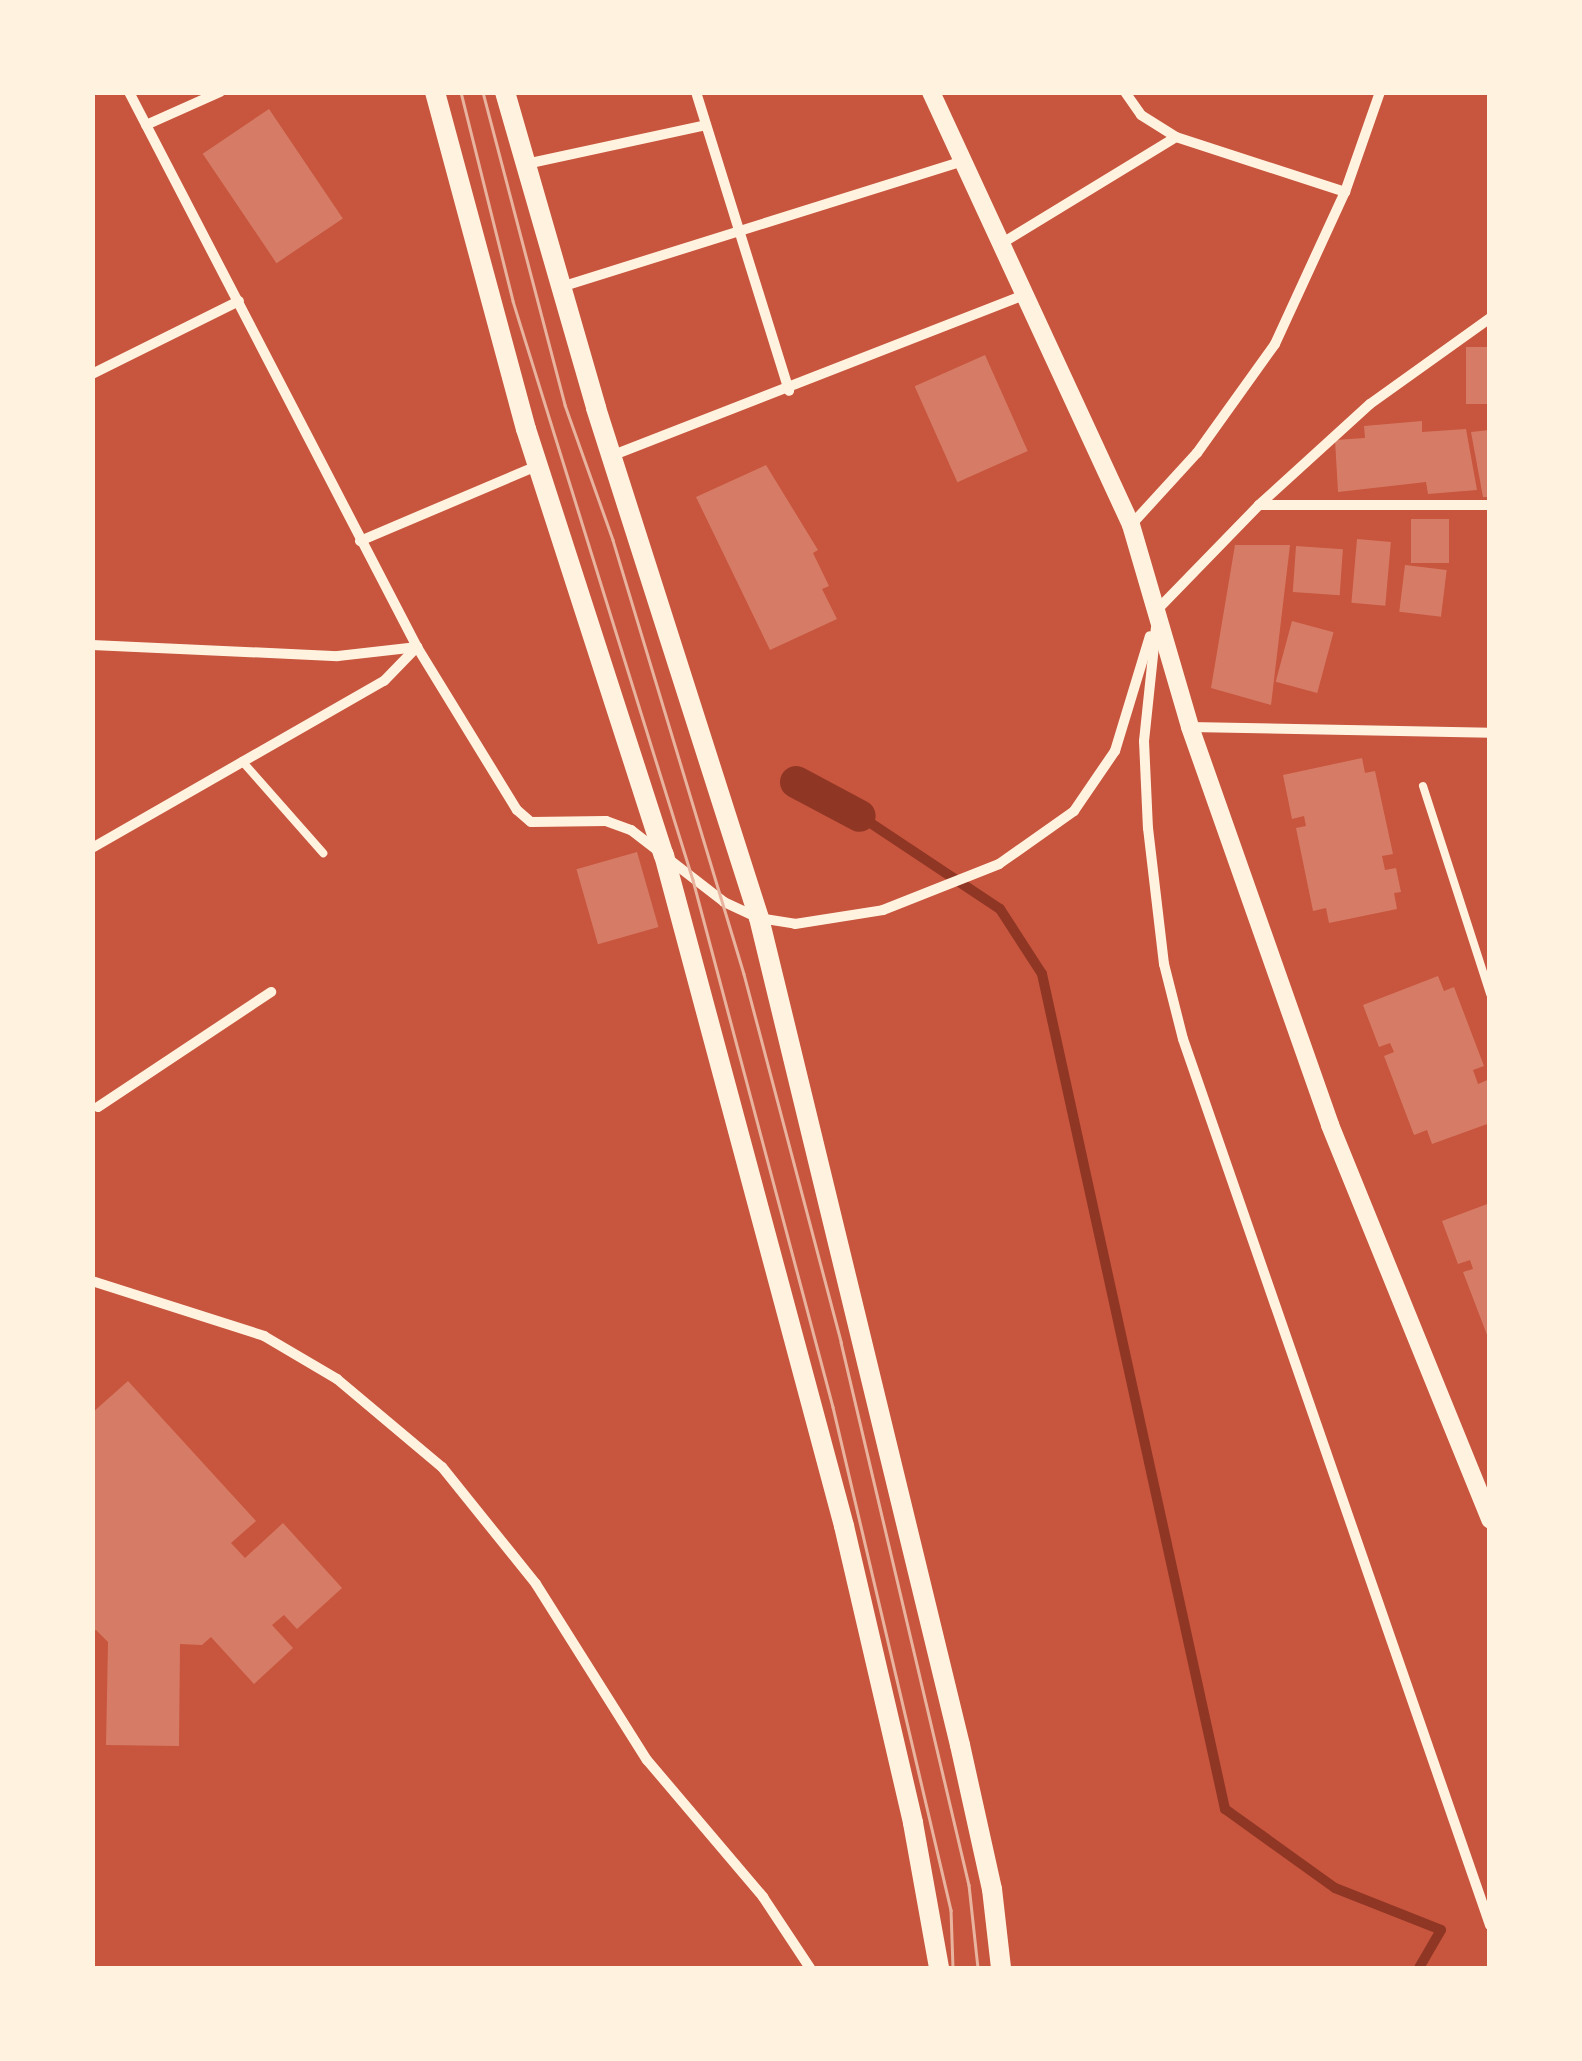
<!DOCTYPE html>
<html>
<head>
<meta charset="utf-8">
<style>
	body { margin:0 }
	#map { position:relative; width:1582px; height:2061px; overflow:hidden; background:#c8553d; font-family:Overpass,sans-serif }
	div>[style] { position:absolute }
	.stream>* { height:10px; margin:-5px; padding:0 5px; transform-origin:5px; border-radius:5px; background:#8f3625 }
	.canal>* { height:32px; margin:-16px; padding:0 16px; transform-origin:16px; border-radius:16px; background:#8f3625 }
	.building>* { inset:0; background:#d67c66; transform-origin:0 0 }
	.service>* { height:8px; margin:-4px; padding:0 4px; transform-origin:4px; border-radius:4px; background:#fff3e0 }
	.minor>* { height:10px; margin:-5px; padding:0 5px; transform-origin:5px; border-radius:5px; background:#fff3e0 }
	.tertiary>* { height:18px; margin:-9px; padding:0 9px; transform-origin:9px; border-radius:9px; background:#fff3e0 }
	.secondary>* { height:20px; margin:-10px; padding:0 10px; transform-origin:10px; border-radius:10px; background:#fff3e0 }
	.tram>* { height:2.5px; margin:-1.25px; padding:0 1.25px; transform-origin:1.25px; border-radius:1.25px; background:#e9b49f }
	span { translate:-50% -50%; white-space:nowrap; text-align:center; line-height:1.15; -webkit-text-stroke:10px #fff3e0; paint-order:stroke }
	.frame { position:absolute; inset:0; border:95px solid #fff3e0; pointer-events:none }
</style>
</head>
<body>
<div id="map">
	<div class="stream">
		<i style="left:860px;top:816px;width:168px;rotate:33.6deg"></i>
		<i style="left:1000px;top:909px;width:77px;rotate:57.1deg"></i>
		<i style="left:1042px;top:974px;width:855px;rotate:77.64deg"></i>
		<i style="left:1225px;top:1809px;width:135px;rotate:35.7deg"></i>
		<i style="left:1335px;top:1888px;width:114px;rotate:21.6deg"></i>
		<i style="left:1441px;top:1930px;width:44px;rotate:120.1deg"></i>
	</div>
	<div class="canal">
		<i style="left:796px;top:782px;width:72px;rotate:28deg"></i>
	</div>
	<div class="building">
		<i style="left:269px;top:109px;width:132px;height:80px;rotate:56deg"></i>
		<i style="left:1490px;top:347px;width:57px;height:24px;rotate:90deg"></i>
		<i style="left:985px;top:355px;width:105px;height:77px;rotate:66deg"></i>
		<i style="clip-path:polygon(1422px 421px,1422px 432px,1466px 429px,1477px 490px,1428px 494px,1426px 482px,1338px 492px,1335px 440px,1365px 438px,1364px 426px)"></i>
		<i style="clip-path:polygon(1490px 430px,1490px 497px,1483px 497px,1471px 432px)"></i>
		<i style="clip-path:polygon(766px 465px,818px 550px,813px 553px,829px 586px,822px 589px,837px 619px,770px 650px,696px 497px)"></i>
		<i style="left:1411px;top:519px;width:38px;height:44px"></i>
		<i style="left:1357px;top:539px;width:34px;height:64px;rotate:5deg"></i>
		<i style="clip-path:polygon(1235px 545px,1290px 545px,1271px 705px,1211px 688px)"></i>
		<i style="left:1296px;top:546px;width:47px;height:46px;rotate:4deg"></i>
		<i style="left:1405px;top:565px;width:42px;height:47px;rotate:7deg"></i>
		<i style="left:1292px;top:621px;width:43px;height:63px;rotate:15deg"></i>
		<i style="clip-path:polygon(1362px 758px,1365px 773px,1375px 771px,1393px 854px,1382px 856px,1385px 870px,1396px 868px,1401px 892px,1394px 893px,1397px 909px,1329px 923px,1326px 908px,1313px 911px,1296px 828px,1306px 826px,1304px 816px,1292px 819px,1283px 775px)"></i>
		<i style="left:637px;top:852px;width:78px;height:63px;rotate:74deg"></i>
		<i style="clip-path:polygon(1438px 976px,1444px 991px,1454px 987px,1484px 1066px,1473px 1070px,1478px 1084px,1490px 1079px,1490px 1123px,1432px 1144px,1427px 1130px,1414px 1135px,1384px 1056px,1394px 1052px,1390px 1043px,1379px 1047px,1363px 1005px)"></i>
		<i style="clip-path:polygon(1490px 1203px,1490px 1340px,1489px 1340px,1463px 1272px,1473px 1269px,1470px 1260px,1458px 1264px,1442px 1221px)"></i>
		<i style="clip-path:polygon(128px 1381px,256px 1521px,231px 1543px,245px 1558px,283px 1523px,342px 1588px,297px 1629px,284px 1615px,272px 1625px,293px 1648px,254px 1684px,211px 1637px,202px 1645px,180px 1644px,179px 1746px,106px 1745px,108px 1642px,96px 1630px,92px 1633px,92px 1413px)"></i>
	</div>
	<div class="service">
		<i style="left:242px;top:761px;width:123px;rotate:48.6deg"></i>
		<i style="left:1423px;top:786px;width:219px;rotate:72.1deg"></i>
	</div>
	<div class="minor">
		<i style="left:129px;top:92px;width:625px;rotate:62.57deg"></i>
		<i style="left:417px;top:647px;width:191px;rotate:58.5deg"></i>
		<i style="left:517px;top:810px;width:18px;rotate:41deg"></i>
		<i style="left:531px;top:822px;width:75px;rotate:-0.8deg"></i>
		<i style="left:606px;top:821px;width:27px;rotate:20deg"></i>
		<i style="left:631px;top:830px;width:118px;rotate:37.7deg"></i>
		<i style="left:724px;top:902px;width:38px;rotate:25deg"></i>
		<i style="left:759px;top:918px;width:36px;rotate:9deg"></i>
		<i style="left:795px;top:924px;width:89px;rotate:-9deg"></i>
		<i style="left:883px;top:910px;width:125px;rotate:-21.6deg"></i>
		<i style="left:999px;top:864px;width:92px;rotate:-35.2deg"></i>
		<i style="left:1074px;top:811px;width:73px;rotate:-55.7deg"></i>
		<i style="left:1115px;top:751px;width:120px;rotate:-73.1deg"></i>
		<i style="left:696px;top:92px;width:313px;rotate:72.7deg"></i>
		<i style="left:1125px;top:92px;width:28px;rotate:55deg"></i>
		<i style="left:1141px;top:115px;width:41px;rotate:32.2deg"></i>
		<i style="left:1176px;top:137px;width:178px;rotate:18deg"></i>
		<i style="left:146px;top:125px;width:81px;rotate:-24deg"></i>
		<i style="left:526px;top:164px;width:184px;rotate:-12.2deg"></i>
		<i style="left:999px;top:245px;width:207px;rotate:-31.4deg"></i>
		<i style="left:561px;top:287px;width:419px;rotate:-17.4deg"></i>
		<i style="left:92px;top:374px;width:164px;rotate:-26.4deg"></i>
		<i style="left:611px;top:456px;width:442px;rotate:-21.3deg"></i>
		<i style="left:1259px;top:505px;width:231px"></i>
		<i style="left:1131px;top:525px;width:98px;rotate:-47.5deg"></i>
		<i style="left:1197px;top:453px;width:134px;rotate:-54.4deg"></i>
		<i style="left:1275px;top:344px;width:167px;rotate:-65.3deg"></i>
		<i style="left:1345px;top:192px;width:106px;rotate:-70.7deg"></i>
		<i style="left:360px;top:541px;width:192px;rotate:-23deg"></i>
		<i style="left:1157px;top:610px;width:146px;rotate:-45.8deg"></i>
		<i style="left:1259px;top:505px;width:150px;rotate:-42.3deg"></i>
		<i style="left:1370px;top:404px;width:148px;rotate:-35.6deg"></i>
		<i style="left:1156px;top:627px;width:115px;rotate:96deg"></i>
		<i style="left:1144px;top:741px;width:87px;rotate:87.4deg"></i>
		<i style="left:1148px;top:828px;width:137px;rotate:83.3deg"></i>
		<i style="left:1164px;top:964px;width:77px;rotate:75.8deg"></i>
		<i style="left:1183px;top:1039px;width:938px;rotate:70.89deg"></i>
		<i style="left:92px;top:645px;width:246px;rotate:2.6deg"></i>
		<i style="left:338px;top:656px;width:80px;rotate:-6.5deg"></i>
		<i style="left:1190px;top:727px;width:300px;rotate:1.1deg"></i>
		<i style="left:92px;top:848px;width:336px;rotate:-29.8deg"></i>
		<i style="left:384px;top:681px;width:47px;rotate:-45.9deg"></i>
		<i style="left:98px;top:1107px;width:208px;rotate:-33.6deg"></i>
		<i style="left:92px;top:1281px;width:181px;rotate:17.7deg"></i>
		<i style="left:264px;top:1336px;width:85px;rotate:30.5deg"></i>
		<i style="left:337px;top:1379px;width:137px;rotate:40deg"></i>
		<i style="left:442px;top:1467px;width:150px;rotate:51.2deg"></i>
		<i style="left:536px;top:1584px;width:208px;rotate:57.8deg"></i>
		<i style="left:647px;top:1760px;width:180px;rotate:49.7deg"></i>
		<i style="left:763px;top:1897px;width:85px;rotate:56.5deg"></i>
	</div>
	<div class="tertiary">
		<i style="left:931px;top:92px;width:477px;rotate:65.2deg"></i>
		<i style="left:1131px;top:525px;width:210px;rotate:73.7deg"></i>
		<i style="left:1190px;top:727px;width:422px;rotate:70.6deg"></i>
		<i style="left:1330px;top:1125px;width:426px;rotate:67.9deg"></i>
	</div>
	<div class="secondary">
		<i style="left:435px;top:92px;width:349px;rotate:74.9deg"></i>
		<i style="left:526px;top:429px;width:448px;rotate:72.1deg"></i>
		<i style="left:664px;top:855px;width:695px;rotate:74.98deg"></i>
		<i style="left:844px;top:1526px;width:305px;rotate:76.9deg"></i>
		<i style="left:913px;top:1823px;width:147px;rotate:79.8deg"></i>
		<i style="left:505px;top:92px;width:329px;rotate:73.9deg"></i>
		<i style="left:596px;top:408px;width:535px;rotate:72.28deg"></i>
		<i style="left:759px;top:918px;width:851px;rotate:76.34deg"></i>
		<i style="left:960px;top:1745px;width:148px;rotate:77.5deg"></i>
		<i style="left:992px;top:1889px;width:80px;rotate:83.5deg"></i>
	</div>
	<div class="tram">
		<i style="left:461px;top:92px;width:215px;rotate:76deg"></i>
		<i style="left:513px;top:301px;width:606px;rotate:72.73deg"></i>
		<i style="left:693px;top:880px;width:545px;rotate:75.12deg"></i>
		<i style="left:833px;top:1407px;width:517px;rotate:76.8deg"></i>
		<i style="left:951px;top:1910px;width:58px;rotate:88deg"></i>
		<i style="left:483px;top:92px;width:324px;rotate:75.3deg"></i>
		<i style="left:565px;top:405px;width:143px;rotate:70.4deg"></i>
		<i style="left:613px;top:540px;width:453px;rotate:73.2deg"></i>
		<i style="left:744px;top:974px;width:381px;rotate:75.2deg"></i>
		<i style="left:841px;top:1342px;width:558px;rotate:76.74deg"></i>
		<i style="left:969px;top:1885px;width:83px;rotate:83.8deg"></i>
	</div>
	<div class="frame"></div>
</div>
</body>
</html>
